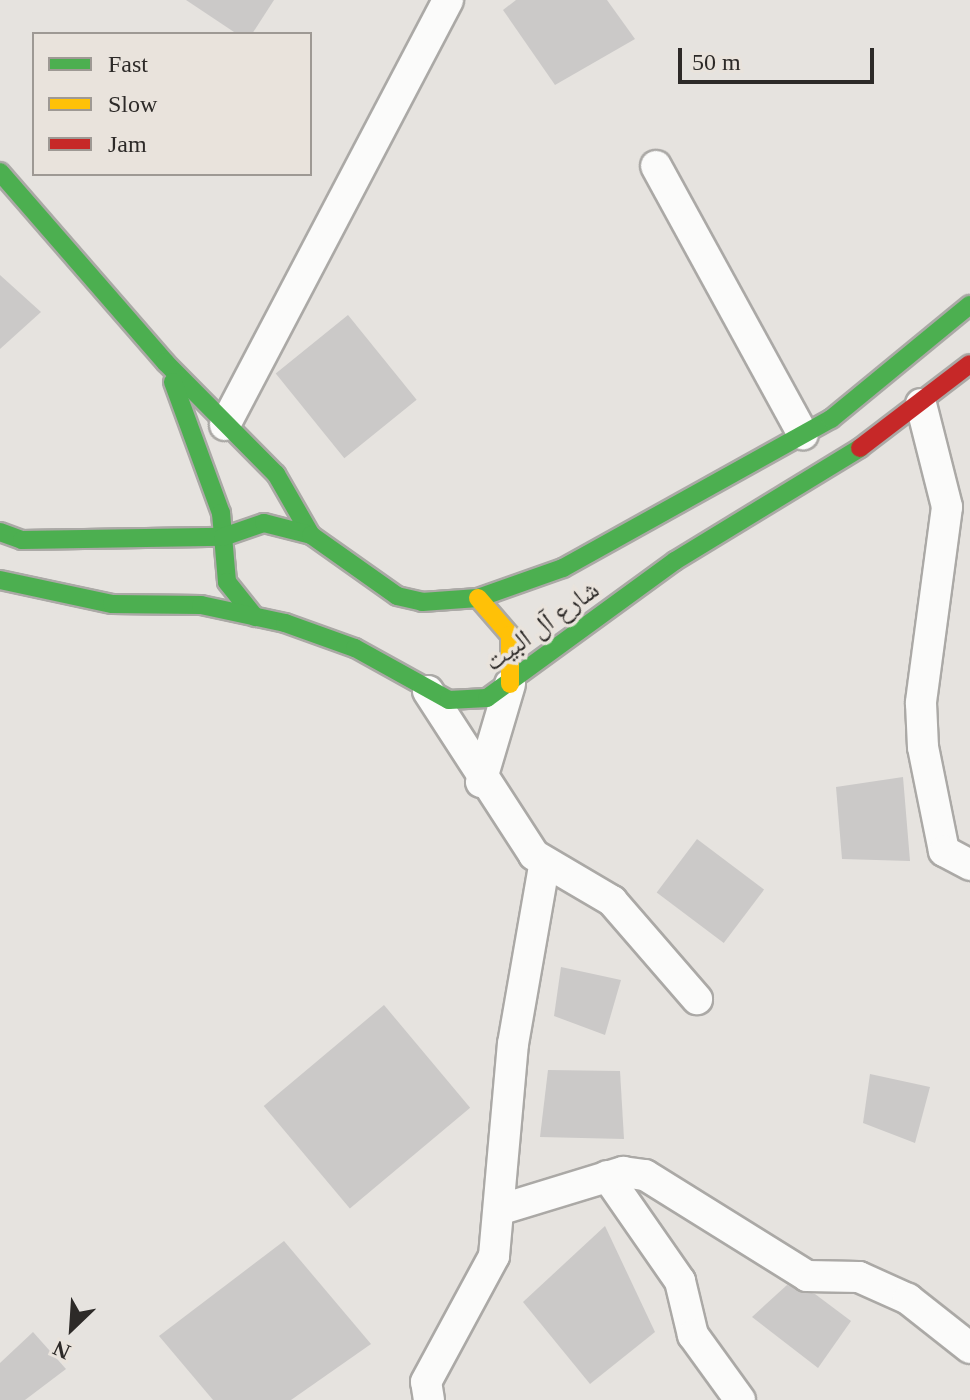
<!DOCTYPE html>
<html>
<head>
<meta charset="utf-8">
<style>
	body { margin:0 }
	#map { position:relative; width:970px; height:1400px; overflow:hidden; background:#e6e3df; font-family:"Times New Roman","Noto Naskh Arabic",serif }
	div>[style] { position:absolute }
	.building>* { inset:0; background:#cbc9c8; transform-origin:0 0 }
	.roads { filter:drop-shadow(2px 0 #aba9a6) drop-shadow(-2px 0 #aba9a6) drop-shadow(0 2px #aba9a6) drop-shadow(0 -2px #aba9a6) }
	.street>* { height:30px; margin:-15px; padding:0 15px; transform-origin:15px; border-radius:15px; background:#fbfbfa }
	.fast>* { height:18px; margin:-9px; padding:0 9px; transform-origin:9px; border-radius:9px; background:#4caf50 }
	.slow>* { height:18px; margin:-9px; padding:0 9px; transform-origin:9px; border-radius:9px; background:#ffc107 }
	.jam>* { height:18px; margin:-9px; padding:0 9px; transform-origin:9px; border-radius:9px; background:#c62828 }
	span { translate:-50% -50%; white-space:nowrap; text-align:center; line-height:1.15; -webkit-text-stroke:7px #e9e3dc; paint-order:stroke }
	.street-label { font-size:26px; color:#2d2a28 }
	.legend { position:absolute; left:32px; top:32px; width:280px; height:144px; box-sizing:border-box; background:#e9e3dc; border:2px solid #9e9994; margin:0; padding:10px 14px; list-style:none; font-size:24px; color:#2d2a28 }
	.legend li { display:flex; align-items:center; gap:16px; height:40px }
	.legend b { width:40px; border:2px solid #9e9994 }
	.north { position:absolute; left:32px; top:1288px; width:80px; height:80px; -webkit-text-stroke:6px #e9e3dc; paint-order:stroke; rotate:205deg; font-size:22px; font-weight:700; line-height:32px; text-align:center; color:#2d2a28 }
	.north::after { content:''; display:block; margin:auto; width:28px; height:36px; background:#2d2a28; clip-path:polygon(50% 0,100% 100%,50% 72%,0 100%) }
	.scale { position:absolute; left:678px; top:48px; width:196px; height:36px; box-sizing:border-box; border:4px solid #2d2a28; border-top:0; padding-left:10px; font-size:24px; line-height:28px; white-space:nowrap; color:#2d2a28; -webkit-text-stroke:6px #e9e3dc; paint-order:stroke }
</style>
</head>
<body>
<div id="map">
	<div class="building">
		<i style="clip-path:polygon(186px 0,274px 0,252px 34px,237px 34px)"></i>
		<i style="clip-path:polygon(516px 0,607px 0,635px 39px,555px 85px,503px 10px)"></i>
		<i style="clip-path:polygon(0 275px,41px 312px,0 349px)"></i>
		<i style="left:348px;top:315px;width:109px;height:93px;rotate:51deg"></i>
		<i style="clip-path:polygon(903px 777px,910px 861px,842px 859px,836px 787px)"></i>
		<i style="left:697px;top:839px;width:84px;height:67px;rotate:37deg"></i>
		<i style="clip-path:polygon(561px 967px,621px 980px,605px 1035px,554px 1016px)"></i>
		<i style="left:384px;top:1005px;width:134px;height:157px;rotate:50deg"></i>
		<i style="clip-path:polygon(548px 1070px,620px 1071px,624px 1139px,540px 1137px)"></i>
		<i style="clip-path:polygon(870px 1074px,930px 1087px,915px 1143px,863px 1123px)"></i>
		<i style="clip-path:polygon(605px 1226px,655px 1332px,590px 1384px,523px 1302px)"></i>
		<i style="clip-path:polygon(284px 1241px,371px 1344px,291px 1400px,213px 1400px,159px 1336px)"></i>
		<i style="clip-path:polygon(787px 1285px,815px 1294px,851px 1321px,818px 1368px,752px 1317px)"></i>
		<i style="clip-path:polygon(33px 1332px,66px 1369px,25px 1400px,0 1400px,0 1363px)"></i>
	</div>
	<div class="roads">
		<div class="street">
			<i style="left:656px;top:166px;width:306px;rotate:61.3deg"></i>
			<i style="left:921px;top:404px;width:106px;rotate:75.8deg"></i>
			<i style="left:947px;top:507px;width:198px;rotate:97.6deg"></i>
			<i style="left:921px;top:703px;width:44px;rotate:87.4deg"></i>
			<i style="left:923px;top:747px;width:106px;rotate:78.6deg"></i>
			<i style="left:944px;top:851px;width:30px;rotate:28deg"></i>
			<i style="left:225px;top:425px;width:480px;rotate:-62.3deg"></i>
			<i style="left:428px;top:691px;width:195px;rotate:57.1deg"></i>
			<i style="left:534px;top:855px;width:91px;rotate:30.5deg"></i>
			<i style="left:612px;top:901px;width:130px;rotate:49.1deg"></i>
			<i style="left:481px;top:782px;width:102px;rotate:-73.5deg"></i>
			<i style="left:607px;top:1176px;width:128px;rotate:55.2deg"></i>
			<i style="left:680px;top:1281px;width:56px;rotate:76.5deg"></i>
			<i style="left:693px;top:1335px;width:80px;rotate:54.1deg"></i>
			<i style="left:502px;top:1209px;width:127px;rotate:-17deg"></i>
			<i style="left:623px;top:1172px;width:22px;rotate:8deg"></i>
			<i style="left:645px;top:1175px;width:191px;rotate:31.9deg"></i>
			<i style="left:807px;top:1276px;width:52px;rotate:1.1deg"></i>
			<i style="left:859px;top:1277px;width:54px;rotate:24.2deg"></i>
			<i style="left:908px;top:1299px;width:79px;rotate:38.3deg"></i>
			<i style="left:429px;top:1400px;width:18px;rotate:-99deg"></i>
			<i style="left:426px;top:1382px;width:143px;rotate:-61.6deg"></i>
			<i style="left:494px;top:1256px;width:213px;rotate:-84.9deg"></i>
			<i style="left:513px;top:1044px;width:181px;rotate:-80.1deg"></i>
		</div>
		<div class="fast">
			<i style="left:0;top:172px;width:252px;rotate:49deg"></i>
			<i style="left:165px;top:362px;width:158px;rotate:45.3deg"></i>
			<i style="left:276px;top:474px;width:70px;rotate:60.2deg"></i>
			<i style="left:173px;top:382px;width:140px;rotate:69.9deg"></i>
			<i style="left:221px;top:513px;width:69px;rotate:85deg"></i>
			<i style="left:227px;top:582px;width:45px;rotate:51.3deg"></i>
			<i style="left:0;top:532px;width:23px;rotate:20deg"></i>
			<i style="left:22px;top:540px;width:201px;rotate:-0.9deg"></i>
			<i style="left:223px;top:537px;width:43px;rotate:-18.9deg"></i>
			<i style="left:264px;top:523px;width:49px;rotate:14.3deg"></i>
			<i style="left:311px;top:535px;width:105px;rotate:35.3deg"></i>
			<i style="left:397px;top:596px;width:26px;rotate:13deg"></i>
			<i style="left:422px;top:602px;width:56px;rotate:-4.1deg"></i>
			<i style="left:478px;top:598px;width:90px;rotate:-19.4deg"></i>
			<i style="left:563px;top:568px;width:307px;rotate:-29.1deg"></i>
			<i style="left:831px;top:419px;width:180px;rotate:-39.4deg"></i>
			<i style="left:0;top:580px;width:115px;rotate:12.1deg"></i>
			<i style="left:112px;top:604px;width:89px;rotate:0.6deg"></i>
			<i style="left:201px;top:605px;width:86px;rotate:12.1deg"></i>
			<i style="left:285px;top:623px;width:74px;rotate:19.7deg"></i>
			<i style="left:355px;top:648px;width:107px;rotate:29deg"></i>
			<i style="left:449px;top:700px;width:38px;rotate:-3deg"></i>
			<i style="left:487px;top:698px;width:233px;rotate:-36.1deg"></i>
			<i style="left:675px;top:561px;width:217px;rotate:-31.4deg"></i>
		</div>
		<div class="slow">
			<i style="left:478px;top:598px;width:49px;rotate:49.1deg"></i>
			<i style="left:510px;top:635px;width:49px;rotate:90deg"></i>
		</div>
		<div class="jam">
			<i style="left:860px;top:448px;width:138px;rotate:-37.4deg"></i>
		</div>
	</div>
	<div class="street-label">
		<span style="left:542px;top:626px;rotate:-36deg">شارع آل البيت</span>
	</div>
	<ul class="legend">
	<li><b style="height:10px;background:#4caf50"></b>Fast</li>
	<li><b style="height:10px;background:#ffc107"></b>Slow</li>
	<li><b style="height:10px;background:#c62828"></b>Jam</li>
	</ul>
	<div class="north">N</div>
	<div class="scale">50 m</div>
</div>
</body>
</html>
